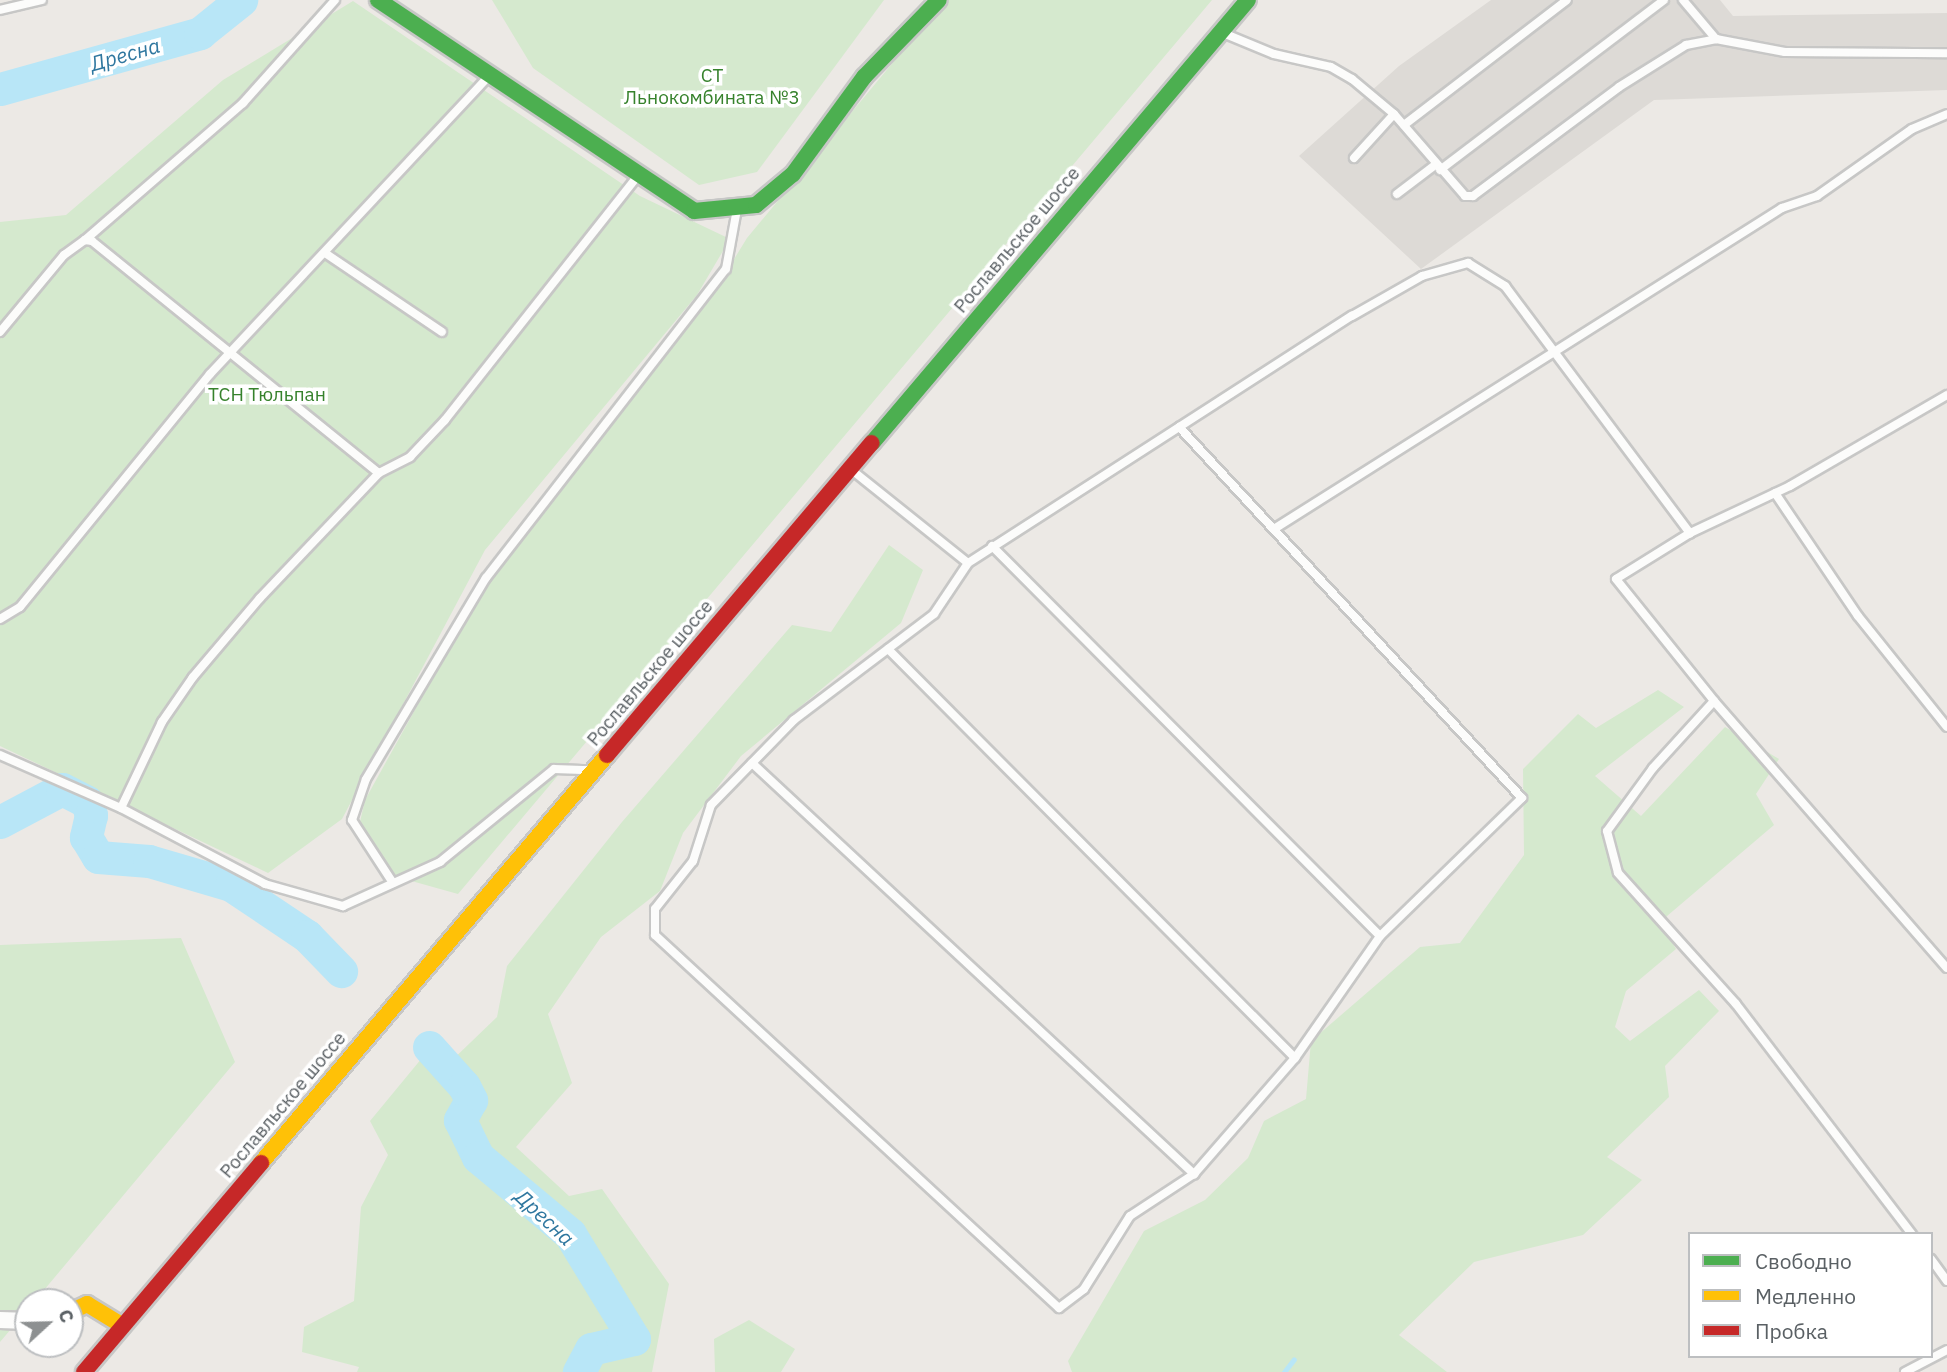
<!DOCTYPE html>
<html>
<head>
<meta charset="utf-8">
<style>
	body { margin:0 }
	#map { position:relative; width:1947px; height:1372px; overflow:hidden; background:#ece9e5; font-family:"IBM Plex Sans",sans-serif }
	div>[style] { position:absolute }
	.industrial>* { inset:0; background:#dddad6 }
	.green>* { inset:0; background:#d5e9ce }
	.stream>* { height:5px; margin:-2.5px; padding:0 2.5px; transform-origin:2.5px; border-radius:2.5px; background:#b8e6f7 }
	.river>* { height:33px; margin:-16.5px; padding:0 16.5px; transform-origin:16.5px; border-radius:16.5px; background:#b8e6f7 }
	.roads { filter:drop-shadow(2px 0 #c7c7c6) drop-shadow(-2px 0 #c7c7c6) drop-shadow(0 2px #c7c7c6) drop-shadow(0 -2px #c7c7c6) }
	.lane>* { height:8px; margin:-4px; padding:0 4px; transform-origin:4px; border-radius:4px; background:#fcfcfb }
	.street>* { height:16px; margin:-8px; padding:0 8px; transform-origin:8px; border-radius:8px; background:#fcfcfb }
	.fast>* { height:16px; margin:-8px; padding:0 8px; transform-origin:8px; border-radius:8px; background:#4caf50 }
	.slow>* { height:16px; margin:-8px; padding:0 8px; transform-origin:8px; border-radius:8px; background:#ffc107 }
	.jam>* { height:16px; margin:-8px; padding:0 8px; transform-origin:8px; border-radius:8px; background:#c62828 }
	span { translate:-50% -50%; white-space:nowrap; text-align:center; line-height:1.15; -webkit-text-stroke:7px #fff; paint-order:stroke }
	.park-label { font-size:19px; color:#36822c }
	.street-label { font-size:19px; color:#5a6064 }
	.water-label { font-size:21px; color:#2f779f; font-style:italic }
	.legend { position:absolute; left:1688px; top:1232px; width:245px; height:126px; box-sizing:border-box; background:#fff; border:2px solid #bdbfc1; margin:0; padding:9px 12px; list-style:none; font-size:21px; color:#5a6064 }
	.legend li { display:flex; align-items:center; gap:14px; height:35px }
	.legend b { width:35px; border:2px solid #bdbfc1 }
	.north { position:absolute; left:14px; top:1288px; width:70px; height:70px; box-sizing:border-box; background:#fff; border:2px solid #bdbfc1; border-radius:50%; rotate:68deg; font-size:19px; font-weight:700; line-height:28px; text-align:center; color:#5a6064 }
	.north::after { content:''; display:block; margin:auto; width:24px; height:32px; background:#8d9091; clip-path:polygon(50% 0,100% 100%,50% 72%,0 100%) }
</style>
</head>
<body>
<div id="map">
	<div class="industrial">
		<i style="clip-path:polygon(1491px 0,1720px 0,1733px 16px,1947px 13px,1947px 90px,1654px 100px,1421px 269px,1299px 156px,1399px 66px)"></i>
	</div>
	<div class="green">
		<i style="clip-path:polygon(492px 0,884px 0,757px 172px,699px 185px,533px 68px)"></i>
		<i style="clip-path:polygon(945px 0,1212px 0,458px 894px,383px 873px,359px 826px,365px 800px,499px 558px,709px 300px,747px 238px)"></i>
		<i style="clip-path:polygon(353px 1px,640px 196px,730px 239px,697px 295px,485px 550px,342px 819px,268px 873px,0 746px,0 222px,66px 215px,223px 80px)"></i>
		<i style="clip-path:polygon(889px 545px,923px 570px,901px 623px,741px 756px,683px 833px,660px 891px,601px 937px,548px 1014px,572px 1083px,516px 1147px,569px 1196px,602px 1189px,669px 1284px,652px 1372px,357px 1372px,359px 1367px,302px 1352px,304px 1327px,354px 1301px,361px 1207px,388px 1155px,370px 1121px,422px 1058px,445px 1067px,497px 1017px,507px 966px,622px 822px,792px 625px,831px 632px)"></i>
		<i style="clip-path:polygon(1658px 690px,1684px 707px,1595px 776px,1641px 816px,1725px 727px,1779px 759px,1756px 794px,1774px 825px,1660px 922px,1676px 949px,1626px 991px,1615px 1027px,1630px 1041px,1699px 990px,1719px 1011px,1665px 1066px,1669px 1097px,1607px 1157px,1642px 1180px,1583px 1235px,1474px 1262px,1399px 1335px,1447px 1372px,1072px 1372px,1068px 1361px,1144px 1231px,1205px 1200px,1248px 1158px,1264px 1121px,1306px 1099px,1311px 1041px,1420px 947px,1460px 943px,1524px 855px,1523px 769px,1578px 714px,1596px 728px)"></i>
		<i style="clip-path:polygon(181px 938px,235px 1062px,34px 1302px,28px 1302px,28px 1309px,0 1342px,0 945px)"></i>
		<i style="clip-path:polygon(749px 1320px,795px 1349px,781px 1372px,715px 1372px,714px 1339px)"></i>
	</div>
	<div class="stream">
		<i style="left:1284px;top:1372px;width:16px;rotate:-52deg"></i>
	</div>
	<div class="river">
		<i style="left:0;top:89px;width:208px;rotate:-15.6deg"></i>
		<i style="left:200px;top:33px;width:53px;rotate:-38.8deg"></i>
		<i style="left:0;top:822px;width:70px;rotate:-28deg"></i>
		<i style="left:62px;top:789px;width:28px;rotate:27deg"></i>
		<i style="left:87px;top:802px;width:14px;rotate:73deg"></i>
		<i style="left:91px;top:815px;width:23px;rotate:103deg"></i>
		<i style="left:86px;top:837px;width:23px;rotate:59deg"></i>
		<i style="left:98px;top:857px;width:51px;rotate:4.5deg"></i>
		<i style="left:149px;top:861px;width:85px;rotate:16.3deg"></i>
		<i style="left:231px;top:885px;width:92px;rotate:33.9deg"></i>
		<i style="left:307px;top:936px;width:49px;rotate:45.8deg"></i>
		<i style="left:429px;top:1047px;width:52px;rotate:48.1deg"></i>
		<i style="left:464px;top:1086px;width:16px;rotate:63deg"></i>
		<i style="left:471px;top:1100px;width:23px;rotate:119deg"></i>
		<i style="left:460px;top:1120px;width:41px;rotate:64.1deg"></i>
		<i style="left:478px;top:1157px;width:120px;rotate:39.9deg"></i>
		<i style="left:570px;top:1234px;width:123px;rotate:58.6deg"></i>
		<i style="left:634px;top:1339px;width:44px;rotate:166.9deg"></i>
		<i style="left:591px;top:1349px;width:26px;rotate:118deg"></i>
	</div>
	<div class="roads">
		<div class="lane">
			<i style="left:1683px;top:0;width:51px;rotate:49.8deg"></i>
			<i style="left:0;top:10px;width:43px;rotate:-13.4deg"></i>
			<i style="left:1223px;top:33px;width:55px;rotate:22.4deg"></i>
			<i style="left:1274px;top:54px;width:58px;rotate:12.8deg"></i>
			<i style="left:1331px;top:67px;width:24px;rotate:30deg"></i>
			<i style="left:1352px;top:79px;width:55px;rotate:39.8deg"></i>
			<i style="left:1394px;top:114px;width:108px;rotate:49.1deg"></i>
			<i style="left:1465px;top:196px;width:8px"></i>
			<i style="left:1473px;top:196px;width:182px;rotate:-36.7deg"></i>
			<i style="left:1619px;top:87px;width:79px;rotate:-32.1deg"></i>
			<i style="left:1686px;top:45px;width:31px;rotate:-11deg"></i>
			<i style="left:1716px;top:39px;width:70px;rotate:10.7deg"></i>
			<i style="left:1785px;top:52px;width:162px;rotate:0.4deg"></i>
			<i style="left:1404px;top:125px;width:205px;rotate:-37.5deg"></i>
			<i style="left:1354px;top:158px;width:59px;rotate:-47.7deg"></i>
			<i style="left:1440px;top:170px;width:281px;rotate:-37.2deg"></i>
			<i style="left:1397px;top:194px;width:48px;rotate:-37.3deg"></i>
			<i style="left:85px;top:240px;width:209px;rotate:-40.9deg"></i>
			<i style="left:243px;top:103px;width:138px;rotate:-48.2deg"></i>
			<i style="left:325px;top:253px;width:141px;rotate:34deg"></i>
			<i style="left:0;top:332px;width:100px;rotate:-50.3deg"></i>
			<i style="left:64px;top:255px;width:26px;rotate:-36deg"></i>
			<i style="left:85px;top:240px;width:7px;rotate:8deg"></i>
			<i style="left:92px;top:241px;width:369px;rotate:39deg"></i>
			<i style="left:379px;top:473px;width:35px;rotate:-27deg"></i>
			<i style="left:410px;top:457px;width:51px;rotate:-46.6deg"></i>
			<i style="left:445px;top:420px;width:310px;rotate:-51.7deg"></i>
			<i style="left:1947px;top:395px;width:181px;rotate:149.9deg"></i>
			<i style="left:1790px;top:486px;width:110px;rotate:154.8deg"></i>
			<i style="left:1690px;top:533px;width:87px;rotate:148.1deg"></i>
			<i style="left:1616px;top:579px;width:156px;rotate:51.2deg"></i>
			<i style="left:1714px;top:701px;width:354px;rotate:48.9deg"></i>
			<i style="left:853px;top:471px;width:147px;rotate:38.7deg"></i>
			<i style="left:968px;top:563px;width:457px;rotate:-32.8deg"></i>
			<i style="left:1352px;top:316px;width:81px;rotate:-29.7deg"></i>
			<i style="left:1422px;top:276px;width:48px;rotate:-15.8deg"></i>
			<i style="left:1468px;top:263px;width:44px;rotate:31.9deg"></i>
			<i style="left:1505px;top:286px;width:309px;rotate:53.2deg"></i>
			<i style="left:379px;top:473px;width:173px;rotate:133.6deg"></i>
			<i style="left:260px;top:598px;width:104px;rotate:130.3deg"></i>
			<i style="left:193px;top:677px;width:55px;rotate:124.6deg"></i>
			<i style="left:162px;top:722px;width:95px;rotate:115.5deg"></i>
			<i style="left:121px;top:808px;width:163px;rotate:27.8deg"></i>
			<i style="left:265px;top:884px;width:81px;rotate:15.8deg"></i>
			<i style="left:343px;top:906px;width:107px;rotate:-24.4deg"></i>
			<i style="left:440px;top:862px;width:147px;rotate:-39.2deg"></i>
			<i style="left:554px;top:769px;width:36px;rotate:2deg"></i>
			<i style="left:1775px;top:493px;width:148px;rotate:56deg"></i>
			<i style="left:1858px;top:616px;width:142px;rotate:51.3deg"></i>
			<i style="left:1274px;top:529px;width:601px;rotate:-32.29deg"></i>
			<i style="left:1782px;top:208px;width:37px;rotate:-19deg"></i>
			<i style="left:1817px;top:196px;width:116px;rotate:-35.2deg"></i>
			<i style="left:1912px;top:129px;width:38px;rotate:-23deg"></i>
			<i style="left:992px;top:546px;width:550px;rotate:45.15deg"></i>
			<i style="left:968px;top:563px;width:61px;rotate:123.7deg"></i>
			<i style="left:934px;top:614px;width:176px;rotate:142.9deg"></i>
			<i style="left:794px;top:720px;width:119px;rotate:134.3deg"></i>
			<i style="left:711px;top:805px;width:59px;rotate:107.8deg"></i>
			<i style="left:693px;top:861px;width:61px;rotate:128.4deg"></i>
			<i style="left:655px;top:909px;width:26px;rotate:90deg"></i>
			<i style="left:655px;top:935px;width:550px;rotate:42.72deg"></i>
			<i style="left:1059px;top:1308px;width:31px;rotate:-37deg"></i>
			<i style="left:1084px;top:1289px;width:86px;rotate:-57.8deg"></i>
			<i style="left:1130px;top:1216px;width:77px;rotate:-33.3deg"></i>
			<i style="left:1194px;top:1174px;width:154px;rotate:-49deg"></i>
			<i style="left:1295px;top:1058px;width:149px;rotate:-55.1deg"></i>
			<i style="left:1380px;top:936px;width:198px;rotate:-44.2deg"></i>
			<i style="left:1522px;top:798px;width:505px;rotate:-132.75deg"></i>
			<i style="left:0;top:619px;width:23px;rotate:-31deg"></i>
			<i style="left:20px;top:607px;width:301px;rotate:-50.8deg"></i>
			<i style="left:210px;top:374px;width:407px;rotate:-46.9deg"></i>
			<i style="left:888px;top:649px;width:577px;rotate:45.14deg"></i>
			<i style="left:1714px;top:701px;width:91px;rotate:132.3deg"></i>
			<i style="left:1653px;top:768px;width:78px;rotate:126.1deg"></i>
			<i style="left:1607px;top:831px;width:43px;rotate:75.3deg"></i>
			<i style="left:1618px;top:873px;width:176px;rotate:48deg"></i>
			<i style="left:1736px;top:1004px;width:290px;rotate:52.6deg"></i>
			<i style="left:0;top:755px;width:132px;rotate:23.7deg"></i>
			<i style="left:752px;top:763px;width:604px;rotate:42.92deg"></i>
			<i style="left:393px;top:883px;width:75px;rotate:-123.1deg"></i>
			<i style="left:352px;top:820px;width:43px;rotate:-71.1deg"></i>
			<i style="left:366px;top:779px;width:234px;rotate:-59.2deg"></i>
			<i style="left:486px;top:578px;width:391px;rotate:-52.2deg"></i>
			<i style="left:726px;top:269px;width:61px;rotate:-79.6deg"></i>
			<i style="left:1931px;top:1259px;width:27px;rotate:54deg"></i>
			<i style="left:1905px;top:1372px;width:47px;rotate:-27.6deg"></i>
		</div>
		<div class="street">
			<i style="left:0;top:1320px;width:28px;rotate:2deg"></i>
		</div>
		<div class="fast">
			<i style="left:378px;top:0;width:380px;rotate:33.7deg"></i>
			<i style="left:694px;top:211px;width:62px;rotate:-5.5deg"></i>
			<i style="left:756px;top:205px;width:48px;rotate:-40deg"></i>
			<i style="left:793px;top:174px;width:120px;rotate:-53.8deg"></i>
			<i style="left:864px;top:77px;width:107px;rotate:-45.8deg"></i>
			<i style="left:872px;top:443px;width:581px;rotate:-49.68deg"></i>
		</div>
		<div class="slow">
			<i style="left:261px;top:1163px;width:535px;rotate:-49.7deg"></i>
			<i style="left:70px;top:1312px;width:19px;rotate:-25deg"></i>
			<i style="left:87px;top:1304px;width:42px;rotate:31.4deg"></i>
		</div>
		<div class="jam">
			<i style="left:607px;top:755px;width:409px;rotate:-49.7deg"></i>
			<i style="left:84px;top:1372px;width:274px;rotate:-49.7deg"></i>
		</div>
	</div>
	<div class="park-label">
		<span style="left:712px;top:87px">СТ<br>Льнокомбината №3</span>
		<span style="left:267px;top:395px">ТСН Тюльпан</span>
	</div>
	<div class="street-label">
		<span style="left:1017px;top:240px;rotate:-50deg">Рославльское шоссе</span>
		<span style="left:650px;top:673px;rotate:-50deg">Рославльское шоссе</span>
		<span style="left:283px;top:1105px;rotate:-50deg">Рославльское шоссе</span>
	</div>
	<div class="water-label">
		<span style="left:125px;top:54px;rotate:-16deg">Дресна</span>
		<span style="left:545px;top:1217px;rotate:43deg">Дресна</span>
	</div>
	<ul class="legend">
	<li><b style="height:9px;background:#4caf50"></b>Свободно</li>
	<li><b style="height:9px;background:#ffc107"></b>Медленно</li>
	<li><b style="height:9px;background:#c62828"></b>Пробка</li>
	</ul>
	<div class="north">С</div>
</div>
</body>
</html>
